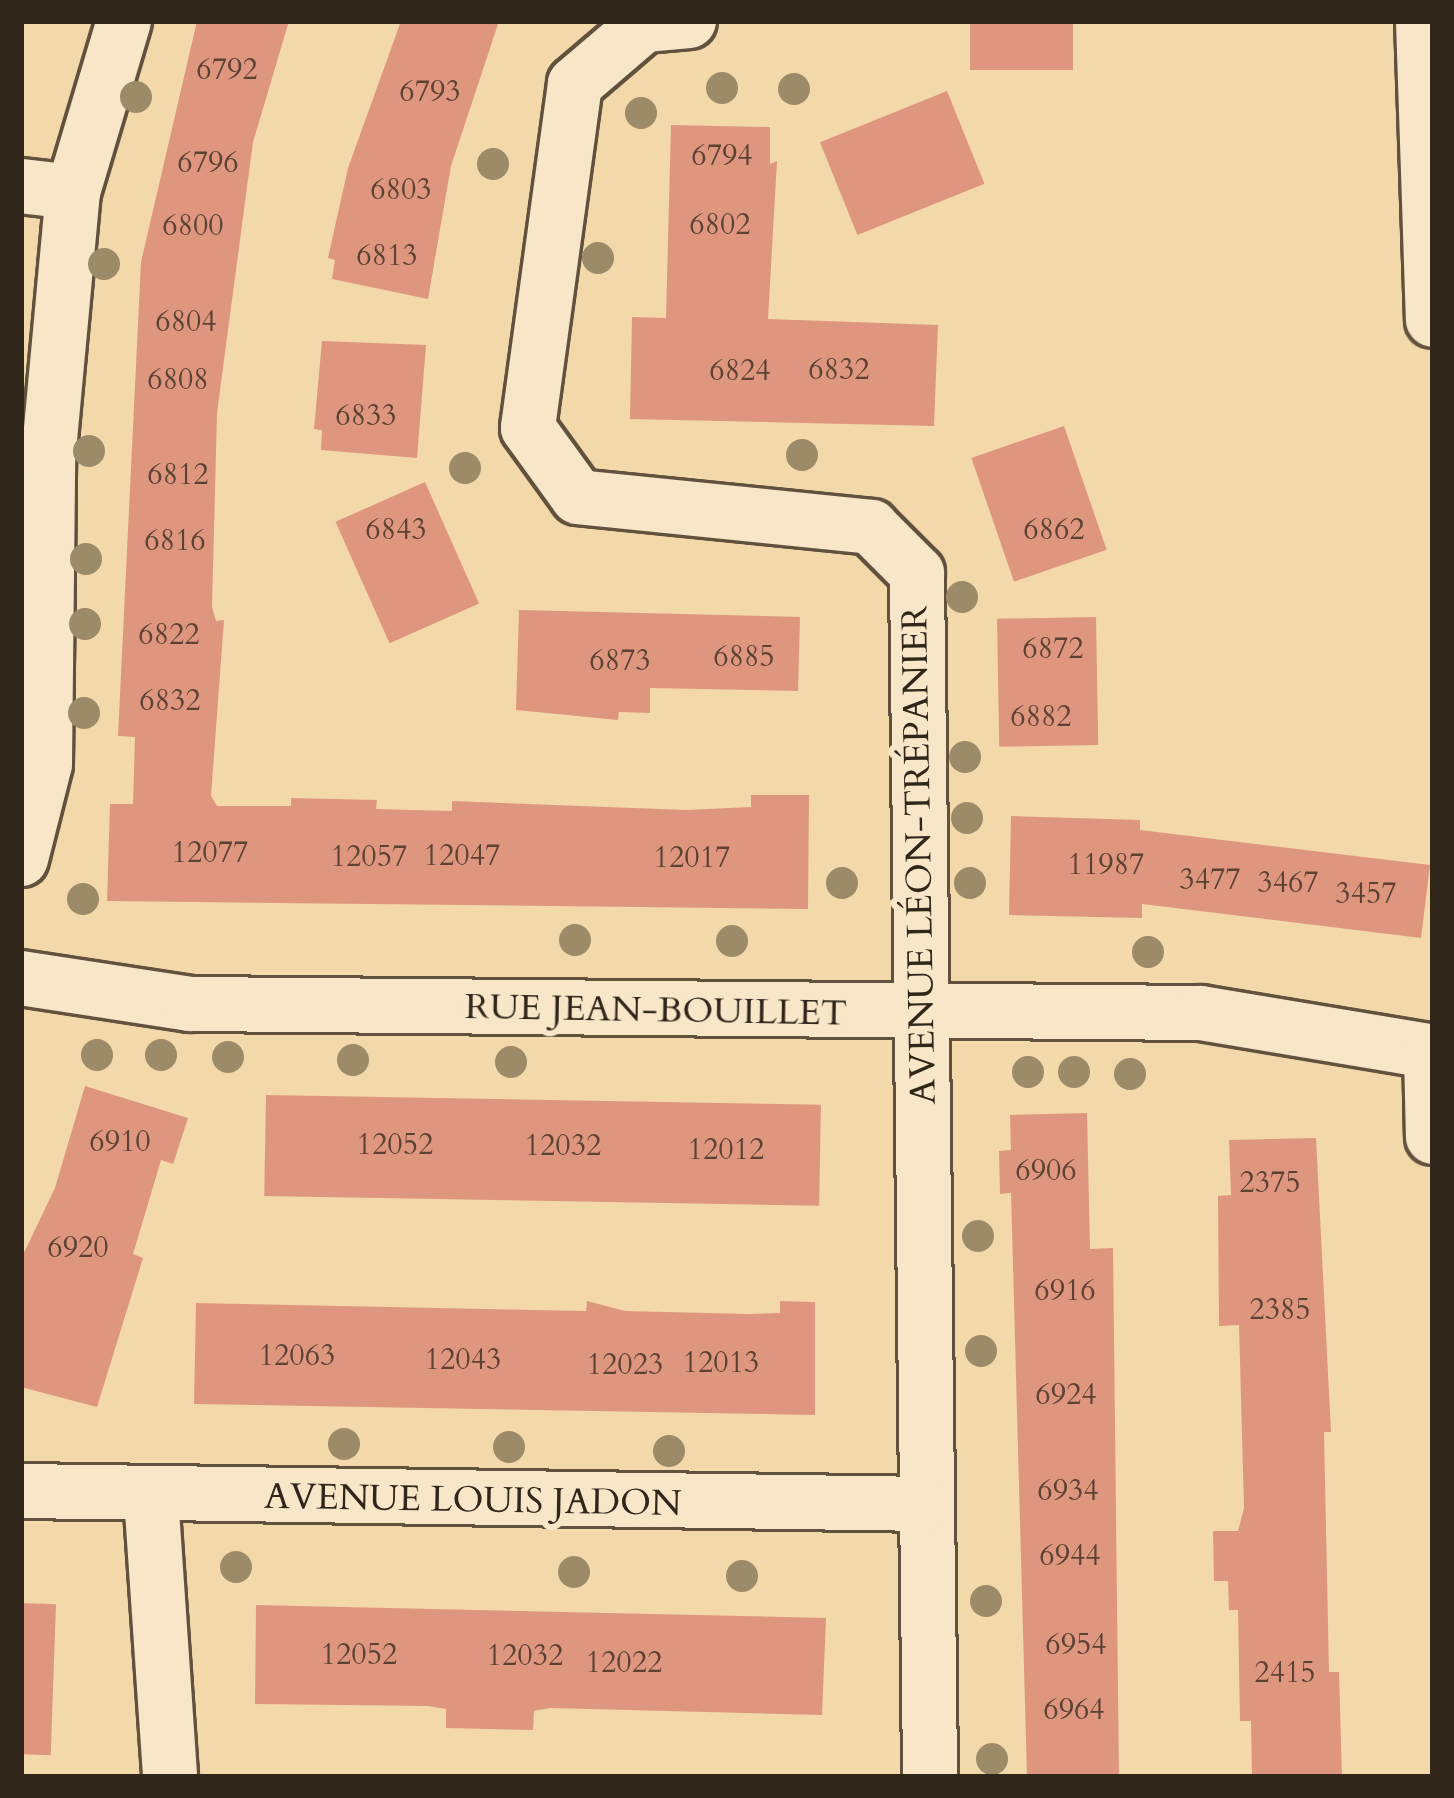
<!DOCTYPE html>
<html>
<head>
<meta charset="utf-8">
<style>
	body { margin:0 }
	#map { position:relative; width:1454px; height:1798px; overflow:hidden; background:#f3d8aa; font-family:Cardo,serif }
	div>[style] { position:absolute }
	.building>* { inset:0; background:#df967f; transform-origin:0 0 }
	.roads { filter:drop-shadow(3px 0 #61523e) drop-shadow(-3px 0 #61523e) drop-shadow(0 3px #61523e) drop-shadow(0 -3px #61523e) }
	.street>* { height:54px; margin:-27px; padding:0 27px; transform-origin:27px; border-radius:27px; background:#f7e6c8 }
	.trees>* { width:32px; height:32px; margin:-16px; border-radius:50%; background:#9c8b69 }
	span { translate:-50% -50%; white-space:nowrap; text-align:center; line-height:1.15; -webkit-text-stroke:12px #f7e6c8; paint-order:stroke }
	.number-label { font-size:30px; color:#5c4233 }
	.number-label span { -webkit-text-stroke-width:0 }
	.street-label { font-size:36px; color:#30261a }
	.frame { position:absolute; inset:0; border:24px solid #30261a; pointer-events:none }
</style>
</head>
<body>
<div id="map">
	<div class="building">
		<i style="clip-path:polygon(197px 21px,289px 21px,253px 142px,217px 413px,212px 607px,216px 621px,224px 620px,211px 796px,217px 806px,291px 806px,291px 798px,377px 800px,376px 809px,452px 811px,452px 801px,686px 810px,751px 807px,751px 795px,809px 795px,808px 909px,107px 901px,110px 804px,133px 804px,135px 737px,118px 736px,141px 262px)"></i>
		<i style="clip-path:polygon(401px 21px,499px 21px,451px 166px,428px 299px,332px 279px,335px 260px,328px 258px,348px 168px)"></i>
		<i style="left:970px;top:21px;width:103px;height:49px"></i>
		<i style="left:947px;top:91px;width:100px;height:137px;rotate:68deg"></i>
		<i style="clip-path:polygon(671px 125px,770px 127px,770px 164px,777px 161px,768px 319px,938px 325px,934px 426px,630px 419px,632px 317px,666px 318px)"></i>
		<i style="clip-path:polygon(322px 341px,426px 345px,417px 458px,321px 450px,322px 430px,314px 429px)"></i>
		<i style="left:1064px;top:426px;width:131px;height:98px;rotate:71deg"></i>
		<i style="left:425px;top:482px;width:133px;height:98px;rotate:66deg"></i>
		<i style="clip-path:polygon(519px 610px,800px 617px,798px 691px,650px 688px,650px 713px,619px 712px,618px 720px,516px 710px)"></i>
		<i style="left:1096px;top:617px;width:128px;height:99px;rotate:89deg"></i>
		<i style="clip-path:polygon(1011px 816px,1140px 820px,1140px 830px,1430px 865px,1421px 938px,1142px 904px,1142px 918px,1009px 915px)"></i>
		<i style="clip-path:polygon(85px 1086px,188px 1118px,173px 1164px,161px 1160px,133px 1254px,143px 1258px,97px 1407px,21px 1387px,21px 1259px,55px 1188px)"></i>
		<i style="left:266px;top:1095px;width:555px;height:101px;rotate:1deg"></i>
		<i style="clip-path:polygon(1087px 1113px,1090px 1249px,1113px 1248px,1119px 1777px,1027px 1777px,1011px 1193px,1000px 1194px,999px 1151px,1011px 1150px,1010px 1115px)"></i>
		<i style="clip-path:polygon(1316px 1138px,1331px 1432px,1324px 1432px,1329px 1672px,1339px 1672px,1342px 1777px,1252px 1777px,1251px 1721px,1240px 1721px,1238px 1610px,1229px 1610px,1228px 1581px,1214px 1581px,1213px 1531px,1238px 1531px,1244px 1508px,1239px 1325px,1219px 1326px,1218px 1196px,1231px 1195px,1229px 1140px)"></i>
		<i style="clip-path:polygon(587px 1301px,625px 1311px,747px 1314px,780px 1313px,780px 1301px,815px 1302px,815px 1415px,194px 1404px,196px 1303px,586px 1311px)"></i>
		<i style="left:21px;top:1603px;width:35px;height:151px;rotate:2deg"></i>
		<i style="clip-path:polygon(256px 1605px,826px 1618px,822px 1715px,550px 1708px,534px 1711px,533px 1730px,446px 1728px,446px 1709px,428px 1706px,255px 1704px)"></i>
	</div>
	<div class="roads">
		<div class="street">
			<i style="left:689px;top:21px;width:45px;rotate:174.9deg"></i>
			<i style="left:644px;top:25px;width:91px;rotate:139.5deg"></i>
			<i style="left:575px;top:84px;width:347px;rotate:97.8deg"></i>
			<i style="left:528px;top:428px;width:85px;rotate:54.1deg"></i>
			<i style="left:578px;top:497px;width:295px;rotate:5.8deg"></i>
			<i style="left:871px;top:527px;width:65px;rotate:45deg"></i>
			<i style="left:917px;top:573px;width:1204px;rotate:89.38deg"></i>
			<i style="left:1423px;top:21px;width:299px;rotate:88.1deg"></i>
			<i style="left:21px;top:186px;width:52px;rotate:6.6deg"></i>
			<i style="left:21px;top:859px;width:98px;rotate:-75.8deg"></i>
			<i style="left:45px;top:764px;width:303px;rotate:-89.4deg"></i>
			<i style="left:48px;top:461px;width:270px;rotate:-84.7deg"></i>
			<i style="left:73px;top:192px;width:178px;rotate:-73.4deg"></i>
			<i style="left:21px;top:978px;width:171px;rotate:8.7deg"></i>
			<i style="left:190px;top:1004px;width:1011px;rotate:0.51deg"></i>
			<i style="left:1201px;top:1013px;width:235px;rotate:9.5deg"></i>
			<i style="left:1431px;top:1052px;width:85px;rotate:88.7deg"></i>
			<i style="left:21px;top:1491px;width:903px;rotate:0.82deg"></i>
			<i style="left:151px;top:1496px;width:282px;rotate:86.1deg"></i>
		</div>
	</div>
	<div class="trees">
		<i style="left:722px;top:88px"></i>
		<i style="left:794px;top:89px"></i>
		<i style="left:136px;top:97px"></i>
		<i style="left:641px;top:113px"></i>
		<i style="left:493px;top:164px"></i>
		<i style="left:598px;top:258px"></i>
		<i style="left:104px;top:264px"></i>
		<i style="left:89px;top:451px"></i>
		<i style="left:802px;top:455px"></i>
		<i style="left:465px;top:468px"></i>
		<i style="left:86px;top:559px"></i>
		<i style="left:962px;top:597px"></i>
		<i style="left:85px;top:624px"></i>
		<i style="left:84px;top:713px"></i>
		<i style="left:965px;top:757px"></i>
		<i style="left:967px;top:818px"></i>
		<i style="left:842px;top:883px"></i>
		<i style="left:970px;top:883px"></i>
		<i style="left:83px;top:899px"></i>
		<i style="left:575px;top:940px"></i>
		<i style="left:732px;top:941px"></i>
		<i style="left:1148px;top:952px"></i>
		<i style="left:97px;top:1055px"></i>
		<i style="left:161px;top:1055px"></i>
		<i style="left:228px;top:1057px"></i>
		<i style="left:353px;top:1060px"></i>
		<i style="left:511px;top:1062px"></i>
		<i style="left:1028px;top:1072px"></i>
		<i style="left:1074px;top:1072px"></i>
		<i style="left:1130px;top:1074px"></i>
		<i style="left:978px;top:1236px"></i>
		<i style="left:981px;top:1351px"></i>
		<i style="left:344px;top:1444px"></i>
		<i style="left:509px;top:1447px"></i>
		<i style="left:669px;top:1451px"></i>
		<i style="left:236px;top:1567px"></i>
		<i style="left:574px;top:1572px"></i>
		<i style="left:742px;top:1576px"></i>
		<i style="left:986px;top:1601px"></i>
		<i style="left:992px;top:1759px"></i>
	</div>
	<div class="number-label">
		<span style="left:227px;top:70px">6792</span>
		<span style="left:430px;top:92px">6793</span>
		<span style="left:722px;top:156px">6794</span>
		<span style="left:208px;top:163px">6796</span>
		<span style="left:401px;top:190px">6803</span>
		<span style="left:720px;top:225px">6802</span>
		<span style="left:193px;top:226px">6800</span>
		<span style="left:387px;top:256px">6813</span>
		<span style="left:186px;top:322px">6804</span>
		<span style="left:839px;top:370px">6832</span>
		<span style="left:740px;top:371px">6824</span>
		<span style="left:178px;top:380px">6808</span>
		<span style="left:366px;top:416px">6833</span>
		<span style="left:178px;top:475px">6812</span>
		<span style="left:396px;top:530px">6843</span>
		<span style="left:1054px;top:530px">6862</span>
		<span style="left:175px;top:541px">6816</span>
		<span style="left:169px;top:635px">6822</span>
		<span style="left:1053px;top:649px">6872</span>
		<span style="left:744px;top:657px">6885</span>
		<span style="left:620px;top:661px">6873</span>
		<span style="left:170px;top:701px">6832</span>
		<span style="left:1041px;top:717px">6882</span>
		<span style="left:210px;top:853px">12077</span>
		<span style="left:462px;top:856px">12047</span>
		<span style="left:369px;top:857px">12057</span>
		<span style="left:692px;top:858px">12017</span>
		<span style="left:1106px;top:865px">11987</span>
		<span style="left:1210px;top:880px">3477</span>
		<span style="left:1288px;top:883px">3467</span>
		<span style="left:1366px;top:894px">3457</span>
		<span style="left:120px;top:1142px">6910</span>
		<span style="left:395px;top:1145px">12052</span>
		<span style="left:563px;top:1146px">12032</span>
		<span style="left:726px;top:1150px">12012</span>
		<span style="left:1046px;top:1171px">6906</span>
		<span style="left:1270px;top:1183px">2375</span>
		<span style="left:78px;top:1248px">6920</span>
		<span style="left:1065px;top:1291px">6916</span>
		<span style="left:1280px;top:1310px">2385</span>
		<span style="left:297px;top:1356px">12063</span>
		<span style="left:463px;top:1360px">12043</span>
		<span style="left:721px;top:1363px">12013</span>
		<span style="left:625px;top:1365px">12023</span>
		<span style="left:1066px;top:1395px">6924</span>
		<span style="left:1068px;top:1491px">6934</span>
		<span style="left:1070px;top:1556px">6944</span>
		<span style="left:1076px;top:1645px">6954</span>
		<span style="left:359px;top:1655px">12052</span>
		<span style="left:525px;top:1656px">12032</span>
		<span style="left:624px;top:1663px">12022</span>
		<span style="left:1285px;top:1673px">2415</span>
		<span style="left:1074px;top:1710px">6964</span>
	</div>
	<div class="street-label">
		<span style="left:919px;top:855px;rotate:-91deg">AVENUE LÉON-TRÉPANIER</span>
		<span style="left:656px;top:1010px;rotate:1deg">RUE JEAN-BOUILLET</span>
		<span style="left:473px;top:1500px;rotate:1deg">AVENUE LOUIS JADON</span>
	</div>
	<div class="frame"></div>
</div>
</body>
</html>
